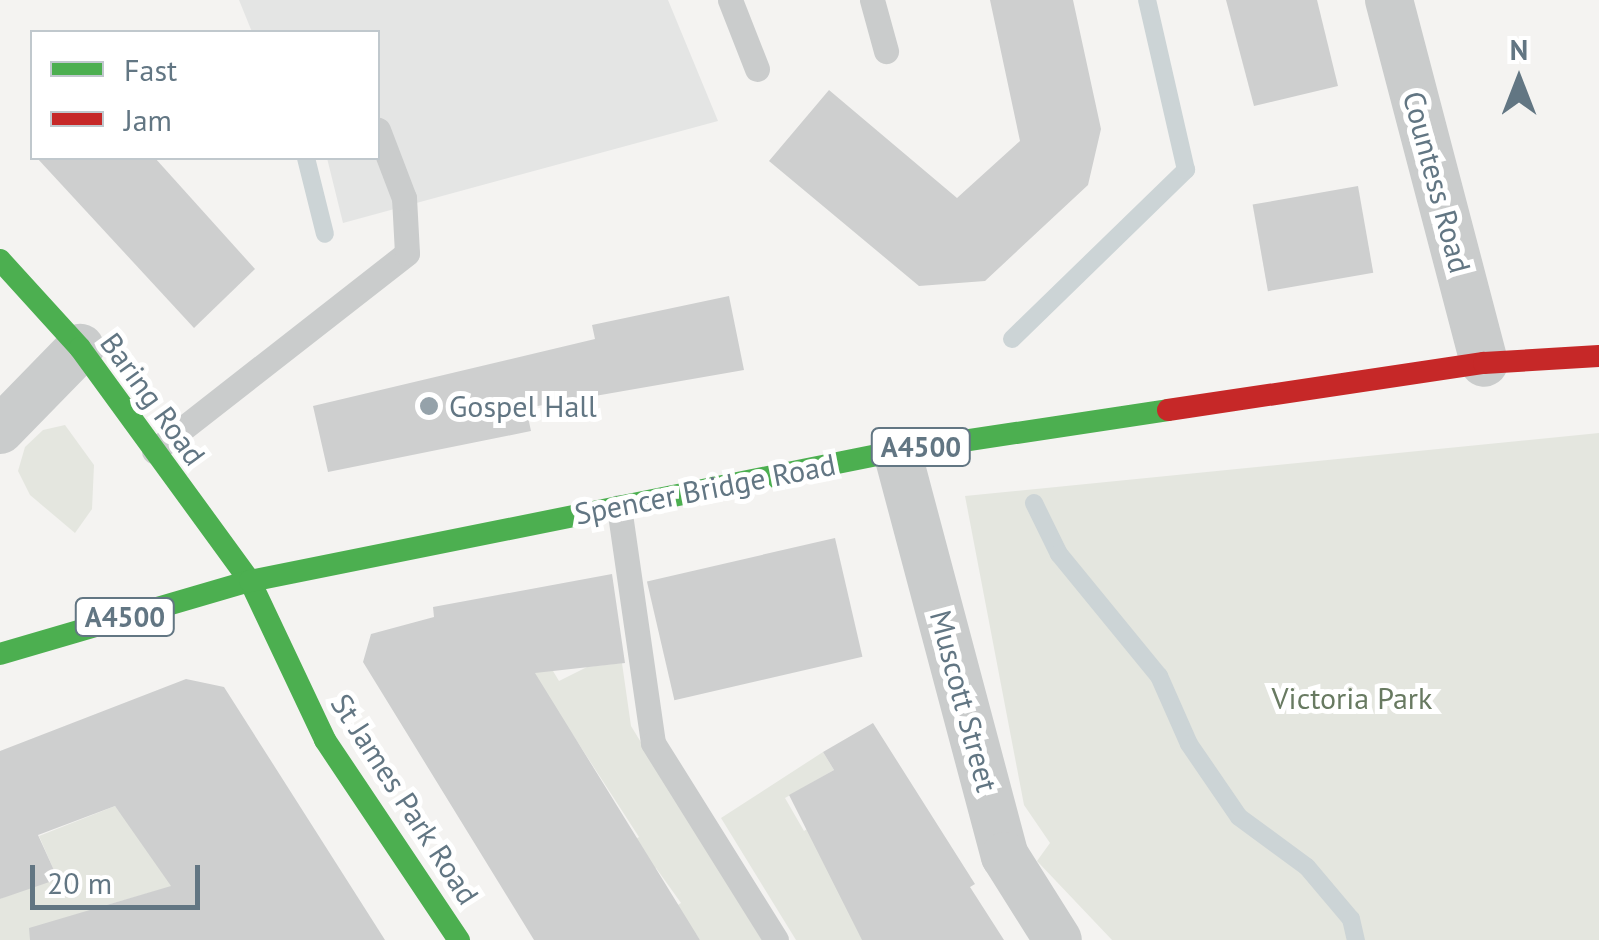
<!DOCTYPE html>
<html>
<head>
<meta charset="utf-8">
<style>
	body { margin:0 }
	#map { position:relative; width:1599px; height:940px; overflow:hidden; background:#f4f3f1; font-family:"PT Sans",sans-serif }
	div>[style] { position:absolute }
	.built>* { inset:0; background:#e4e5e4 }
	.green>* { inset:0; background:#e4e6df }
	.stream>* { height:18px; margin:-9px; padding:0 9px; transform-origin:9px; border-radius:9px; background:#ccd4d6 }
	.building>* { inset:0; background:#cecfcf; transform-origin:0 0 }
	.lane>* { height:25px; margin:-12.5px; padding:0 12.5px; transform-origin:12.5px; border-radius:12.5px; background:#cacccc }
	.street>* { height:48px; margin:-24px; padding:0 24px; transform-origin:24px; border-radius:24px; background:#cacccc }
	.fast>* { height:22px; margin:-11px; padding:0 11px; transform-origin:11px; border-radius:11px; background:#4caf50 }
	.jam>* { height:22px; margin:-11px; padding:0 11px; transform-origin:11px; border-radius:11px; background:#c62828 }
	.dots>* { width:28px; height:28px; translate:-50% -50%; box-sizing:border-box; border:5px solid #fff; border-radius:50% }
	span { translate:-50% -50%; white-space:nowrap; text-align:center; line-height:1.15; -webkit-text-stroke:10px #fff; paint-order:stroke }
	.shield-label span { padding:2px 8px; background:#fff; border:2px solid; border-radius:8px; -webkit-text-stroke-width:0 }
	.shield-label { font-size:28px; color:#627683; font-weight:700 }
	.street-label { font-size:30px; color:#627683 }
	.poi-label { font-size:30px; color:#627683 }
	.left { translate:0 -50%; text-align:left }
	.park-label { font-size:30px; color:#687a61 }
	.legend { position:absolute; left:30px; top:30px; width:350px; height:130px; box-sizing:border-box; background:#fff; border:2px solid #c0c8cd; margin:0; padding:12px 18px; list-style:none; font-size:30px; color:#627683 }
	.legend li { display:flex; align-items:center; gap:20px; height:50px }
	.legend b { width:50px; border:2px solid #c0c8cd }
	.north { position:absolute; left:1469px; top:30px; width:100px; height:100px; -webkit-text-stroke:8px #fff; paint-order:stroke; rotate:0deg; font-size:28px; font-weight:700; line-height:40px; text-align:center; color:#627683 }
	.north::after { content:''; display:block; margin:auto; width:35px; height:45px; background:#627683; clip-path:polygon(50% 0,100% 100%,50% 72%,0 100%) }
	.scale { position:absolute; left:30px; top:865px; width:170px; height:45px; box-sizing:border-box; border:5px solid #627683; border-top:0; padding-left:12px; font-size:30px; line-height:35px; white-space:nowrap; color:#627683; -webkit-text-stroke:8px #fff; paint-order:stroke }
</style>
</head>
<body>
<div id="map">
	<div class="built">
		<i style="clip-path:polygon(239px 0,668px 0,718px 121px,343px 223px,327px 158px,378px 158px,378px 32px,252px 32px)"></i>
	</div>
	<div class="green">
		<i style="clip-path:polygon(65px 425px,94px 465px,92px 509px,75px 533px,30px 495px,18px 471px,25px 447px,43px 430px)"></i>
		<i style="clip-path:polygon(1599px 433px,1599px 940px,1112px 940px,1037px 861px,1050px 843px,1024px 805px,965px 496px)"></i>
		<i style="clip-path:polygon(544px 656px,559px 681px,587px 667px,622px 663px,631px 726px,762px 940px,700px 940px,696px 934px,623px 940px,681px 903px,656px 868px,604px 902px,580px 874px,639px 837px,573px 735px,500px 666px)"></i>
		<i style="clip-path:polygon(823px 752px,834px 770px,785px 798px,804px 831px,848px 804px,873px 940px,796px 940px,721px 818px)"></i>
		<i style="clip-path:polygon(115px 806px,177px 885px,100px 907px,106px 940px,0 940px,0 899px,56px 875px,39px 836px)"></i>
	</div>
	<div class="stream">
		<i style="left:306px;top:158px;width:78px;rotate:76deg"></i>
		<i style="left:1012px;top:339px;width:243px;rotate:-44.2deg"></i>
		<i style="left:1186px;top:170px;width:174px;rotate:-102.9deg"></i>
		<i style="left:1034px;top:503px;width:57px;rotate:63.9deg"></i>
		<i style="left:1059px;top:554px;width:158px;rotate:50.7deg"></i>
		<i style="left:1159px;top:676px;width:74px;rotate:66.2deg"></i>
		<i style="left:1189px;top:744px;width:88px;rotate:55.6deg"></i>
		<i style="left:1239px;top:817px;width:84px;rotate:36.3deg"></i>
		<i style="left:1307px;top:867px;width:68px;rotate:49.8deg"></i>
		<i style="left:1351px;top:919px;width:22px;rotate:77deg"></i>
	</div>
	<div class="building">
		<i style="clip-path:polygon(990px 0,1073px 0,1101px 129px,1088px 185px,985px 281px,919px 286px,769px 161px,829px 90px,957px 198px,1020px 141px)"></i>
		<i style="clip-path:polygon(1226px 0,1317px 0,1338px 86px,1254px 106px)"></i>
		<i style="clip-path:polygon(37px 158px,155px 158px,255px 269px,194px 328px)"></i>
		<i style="left:1358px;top:186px;width:88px;height:107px;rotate:80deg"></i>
		<i style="clip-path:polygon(729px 296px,744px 370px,526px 408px,531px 431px,328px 472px,313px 406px,595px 339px,592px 325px)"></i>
		<i style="left:835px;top:538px;width:122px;height:193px;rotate:77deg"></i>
		<i style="clip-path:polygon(612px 574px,625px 663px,535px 673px,700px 940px,534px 940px,363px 662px,371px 634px,434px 617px,433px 607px)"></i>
		<i style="clip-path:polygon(186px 679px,224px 687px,385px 940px,30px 940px,29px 928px,171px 886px,115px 806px,38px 835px,58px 879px,0 899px,0 751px)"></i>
		<i style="clip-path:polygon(873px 723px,975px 884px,970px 887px,1004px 940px,862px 940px,789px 795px,834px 770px,823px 752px)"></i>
	</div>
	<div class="lane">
		<i style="left:730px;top:0;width:74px;rotate:68.6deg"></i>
		<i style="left:872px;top:0;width:53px;rotate:74.6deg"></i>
		<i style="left:154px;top:451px;width:321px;rotate:-38deg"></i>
		<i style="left:407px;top:253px;width:55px;rotate:-93.1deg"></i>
		<i style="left:404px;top:198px;width:73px;rotate:-110.9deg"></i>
		<i style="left:619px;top:507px;width:238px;rotate:81.8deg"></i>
		<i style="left:653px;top:743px;width:232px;rotate:58deg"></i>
	</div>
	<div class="street">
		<i style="left:1389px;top:0;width:375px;rotate:75.3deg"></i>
		<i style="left:0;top:430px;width:115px;rotate:-45.7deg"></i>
		<i style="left:897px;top:451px;width:419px;rotate:75.1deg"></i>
		<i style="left:1005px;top:856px;width:99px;rotate:57.8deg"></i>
	</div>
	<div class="fast">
		<i style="left:0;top:260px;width:119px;rotate:47.7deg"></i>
		<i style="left:80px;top:348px;width:288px;rotate:53.9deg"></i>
		<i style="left:250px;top:581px;width:176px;rotate:64.7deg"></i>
		<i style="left:325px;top:740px;width:241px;rotate:56.2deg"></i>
		<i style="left:0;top:654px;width:260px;rotate:-16.3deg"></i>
		<i style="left:250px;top:581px;width:660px;rotate:-11.36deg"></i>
		<i style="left:897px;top:451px;width:274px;rotate:-8.6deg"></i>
	</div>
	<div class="jam">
		<i style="left:1168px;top:410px;width:319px;rotate:-8.5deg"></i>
		<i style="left:1484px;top:363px;width:115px;rotate:-3.5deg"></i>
	</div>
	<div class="dots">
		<i style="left:429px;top:406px;background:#95a2aa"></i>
	</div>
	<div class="shield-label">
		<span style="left:921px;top:447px">A4500</span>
		<span style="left:125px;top:617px">A4500</span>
	</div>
	<div class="street-label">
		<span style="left:1437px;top:182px;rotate:75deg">Countess Road</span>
		<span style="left:153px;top:399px;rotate:54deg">Baring Road</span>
		<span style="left:705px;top:489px;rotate:-11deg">Spencer Bridge Road</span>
		<span style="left:964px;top:701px;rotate:75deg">Muscott Street</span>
		<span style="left:405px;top:799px;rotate:57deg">St James Park Road</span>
	</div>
	<div class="poi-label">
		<span class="left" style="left:449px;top:406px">Gospel Hall</span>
	</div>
	<div class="park-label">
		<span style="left:1352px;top:698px">Victoria Park</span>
	</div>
	<ul class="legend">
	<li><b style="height:12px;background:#4caf50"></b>Fast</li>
	<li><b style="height:12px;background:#c62828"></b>Jam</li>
	</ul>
	<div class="north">N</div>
	<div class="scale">20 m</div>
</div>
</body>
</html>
